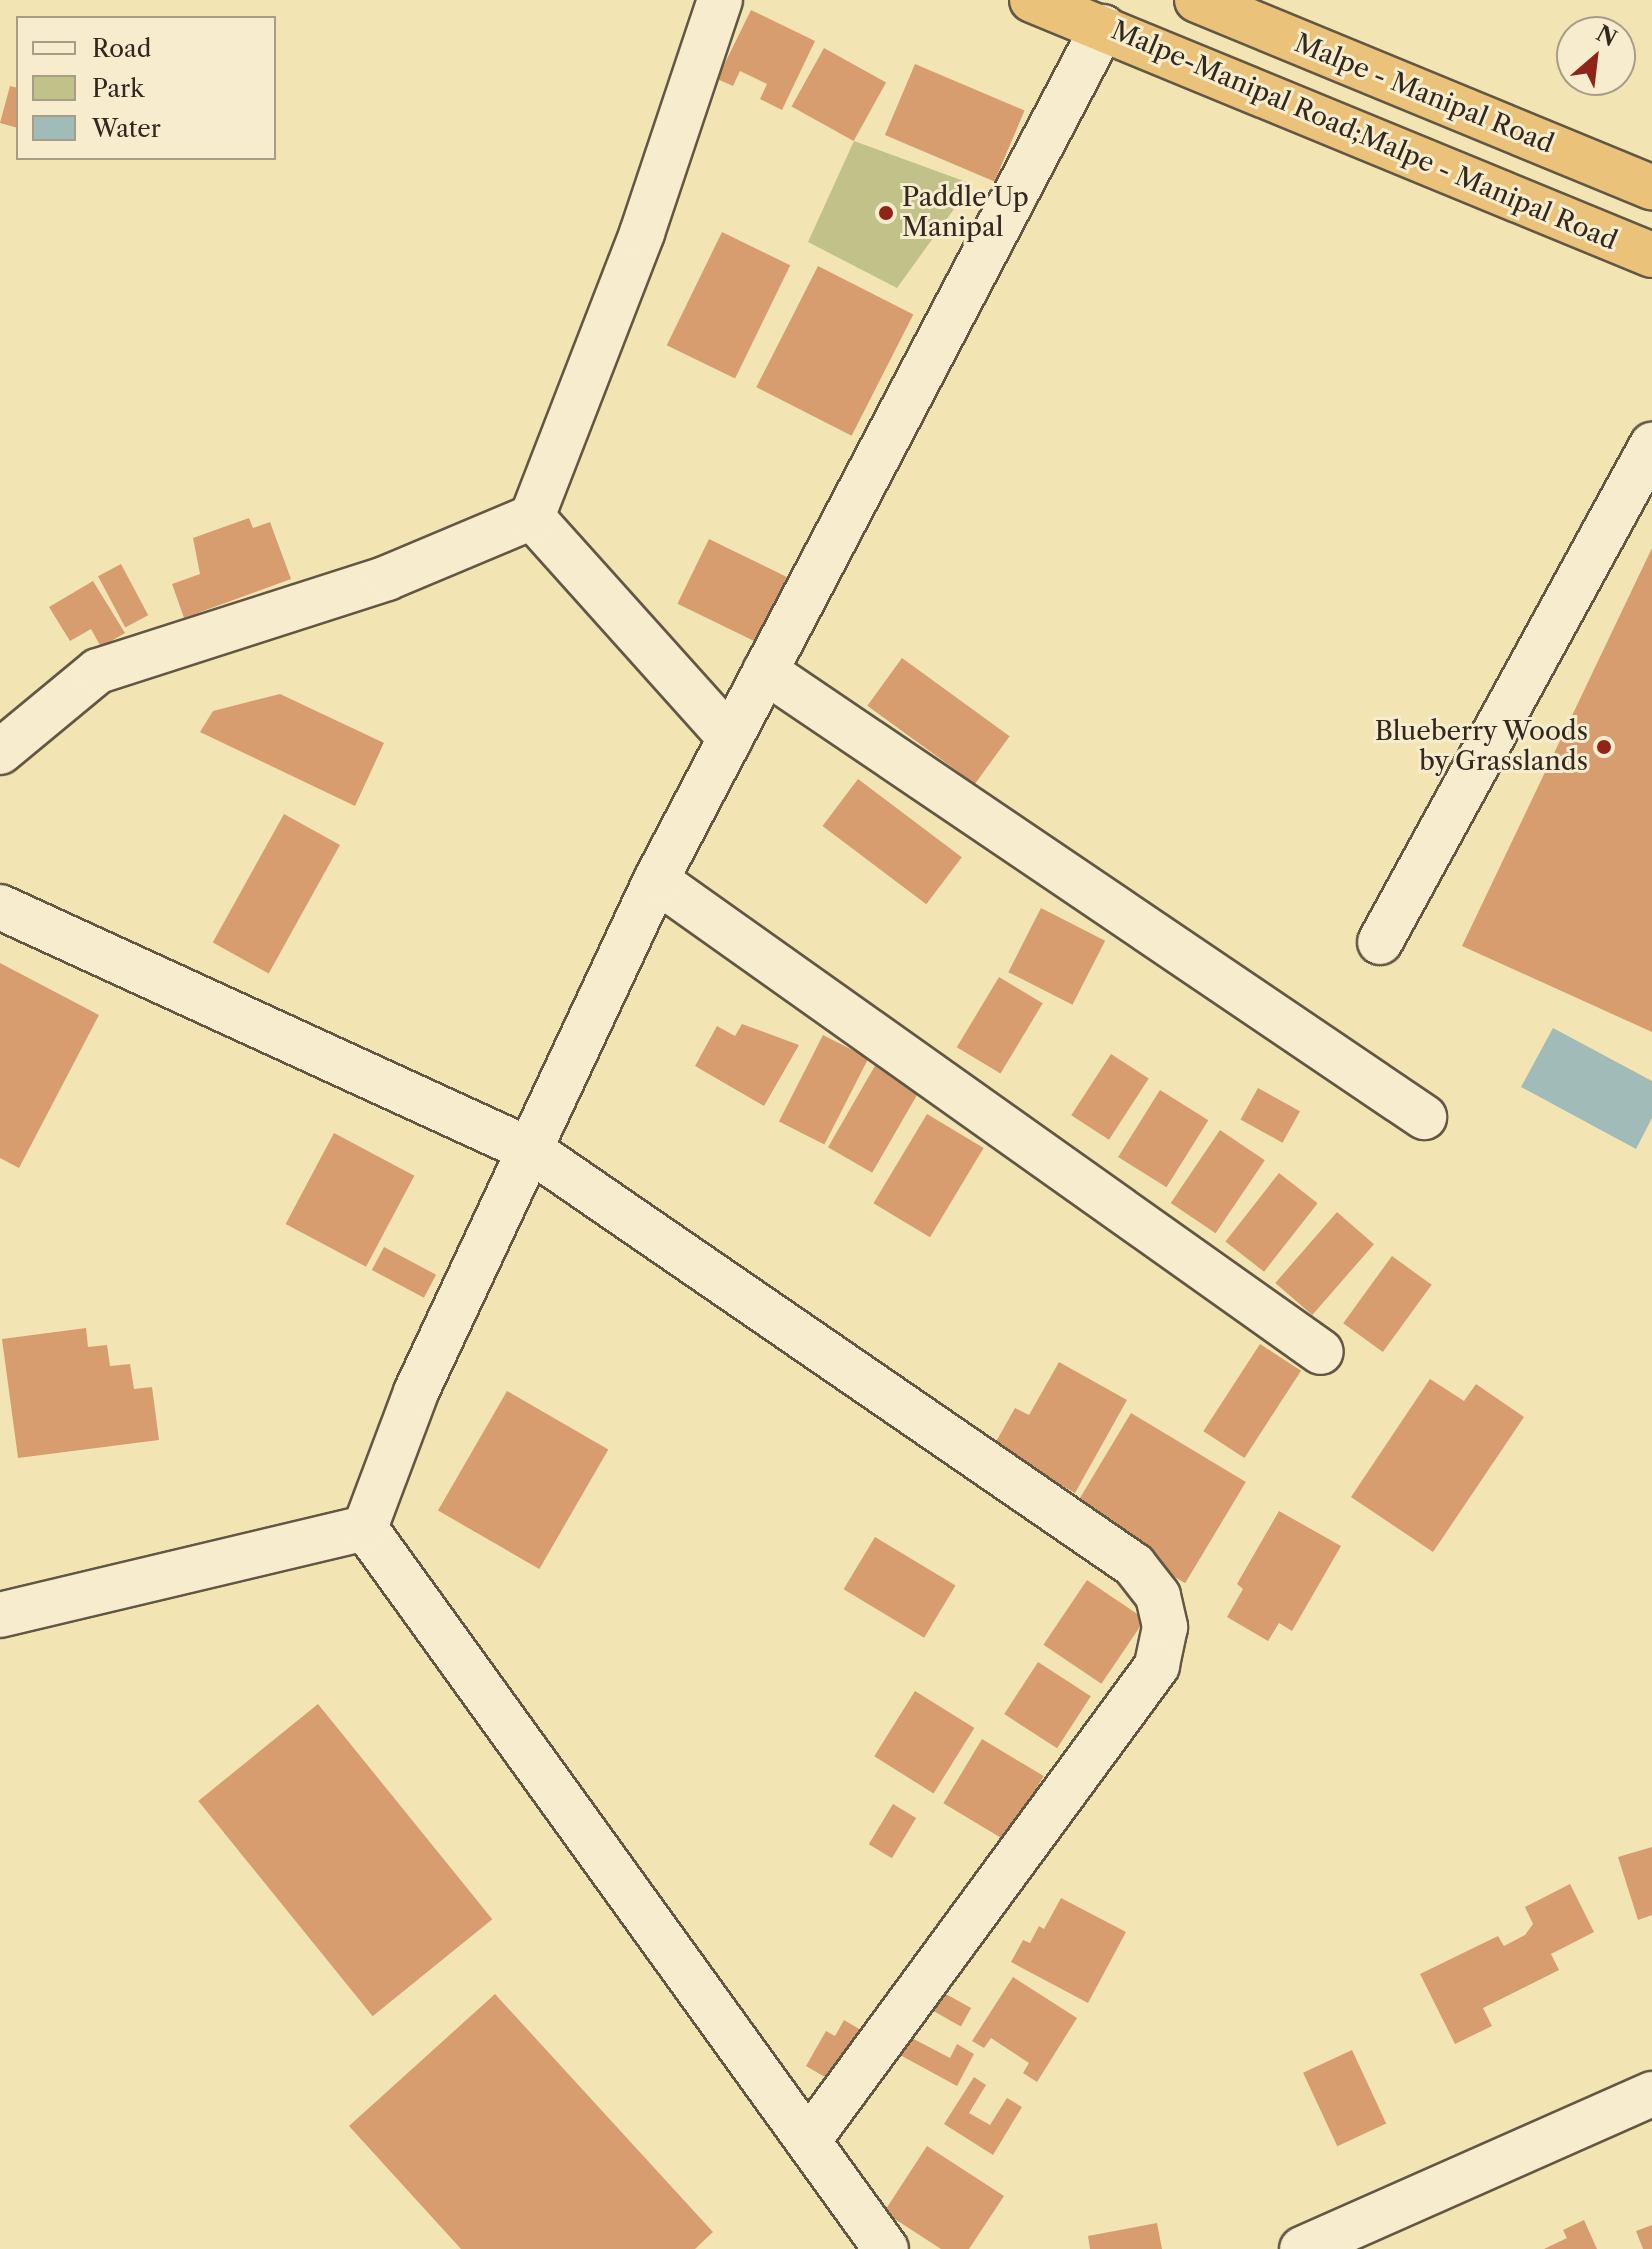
<!DOCTYPE html>
<html>
<head>
<meta charset="utf-8">
<style>
	body { margin:0 }
	#map { position:relative; width:1652px; height:2249px; overflow:hidden; background:#f3e4b4; font-family:"Libre Caslon Text",serif }
	div>[style] { position:absolute }
	.green>* { inset:0; background:#c0c289 }
	.water>* { inset:0; background:#a1bbb9 }
	.building>* { inset:0; background:#d89d6f; transform-origin:0 0 }
	.roads { filter:drop-shadow(2px 0 #625743) drop-shadow(-2px 0 #625743) drop-shadow(0 2px #625743) drop-shadow(0 -2px #625743) }
	.minor>* { height:44px; margin:-22px; padding:0 22px; transform-origin:22px; border-radius:22px; background:#f7edce }
	.highway>* { height:44px; margin:-22px; padding:0 22px; transform-origin:22px; border-radius:22px; background:#eac27a }
	.dots>* { width:22px; height:22px; translate:-50% -50%; box-sizing:border-box; border:4px solid #f7edce; border-radius:50% }
	span { translate:-50% -50%; white-space:nowrap; text-align:center; line-height:1.15; -webkit-text-stroke:6px #f7edce; paint-order:stroke }
	.street-label { font-size:26px; color:#32281d }
	.poi-label { font-size:26px; color:#32281d }
	.left { translate:0 -50%; text-align:left }
	.right { translate:-100% -50%; text-align:right }
	.legend { position:absolute; left:16px; top:16px; width:260px; height:144px; box-sizing:border-box; background:#f7edce; border:2px solid #a89e87; margin:0; padding:10px 14px; list-style:none; font-size:24px; color:#32281d }
	.legend li { display:flex; align-items:center; gap:16px; height:40px }
	.legend b { width:40px; border:2px solid #a89e87 }
	.north { position:absolute; left:1556px; top:16px; width:80px; height:80px; box-sizing:border-box; background:#f7edce; border:2px solid #a89e87; border-radius:50%; rotate:28deg; font-size:22px; font-weight:700; line-height:32px; text-align:center; color:#32281d }
	.north::after { content:''; display:block; margin:auto; width:28px; height:36px; background:#8f2418; clip-path:polygon(50% 0,100% 100%,50% 72%,0 100%) }
</style>
</head>
<body>
<div id="map">
	<div class="green">
		<i style="clip-path:polygon(854px 141px,972px 184px,897px 288px,808px 242px)"></i>
	</div>
	<div class="water">
		<i style="clip-path:polygon(1553px 1028px,1652px 1081px,1652px 1118px,1636px 1149px,1521px 1087px)"></i>
	</div>
	<div class="building">
		<i style="clip-path:polygon(751px 10px,815px 41px,782px 110px,760px 99px,767px 84px,740px 71px,733px 86px,717px 79px)"></i>
		<i style="left:824px;top:48px;width:71px;height:67px;rotate:29deg"></i>
		<i style="left:915px;top:64px;width:119px;height:77px;rotate:23deg"></i>
		<i style="clip-path:polygon(10px 86px,18px 88px,18px 128px,0 123px)"></i>
		<i style="left:722px;top:232px;width:76px;height:126px;rotate:26deg"></i>
		<i style="left:818px;top:266px;width:107px;height:136px;rotate:27deg"></i>
		<i style="clip-path:polygon(249px 518px,253px 528px,270px 522px,291px 579px,184px 618px,172px 584px,200px 574px,193px 538px)"></i>
		<i style="left:709px;top:539px;width:91px;height:72px;rotate:26deg"></i>
		<i style="clip-path:polygon(1652px 548px,1652px 1032px,1462px 946px)"></i>
		<i style="left:121px;top:564px;width:58px;height:26px;rotate:62deg"></i>
		<i style="clip-path:polygon(93px 581px,125px 633px,101px 647px,91px 629px,70px 641px,49px 607px)"></i>
		<i style="left:902px;top:658px;width:133px;height:59px;rotate:36deg"></i>
		<i style="clip-path:polygon(280px 694px,384px 743px,355px 806px,200px 732px,213px 711px)"></i>
		<i style="left:858px;top:779px;width:130px;height:59px;rotate:37deg"></i>
		<i style="left:284px;top:814px;width:64px;height:147px;rotate:29deg"></i>
		<i style="left:1041px;top:908px;width:72px;height:72px;rotate:27deg"></i>
		<i style="clip-path:polygon(0 963px,99px 1015px,19px 1168px,0 1158px)"></i>
		<i style="left:999px;top:977px;width:51px;height:82px;rotate:31deg"></i>
		<i style="clip-path:polygon(742px 1024px,799px 1045px,764px 1106px,695px 1066px,717px 1026px,735px 1036px)"></i>
		<i style="left:823px;top:1035px;width:51px;height:97px;rotate:27deg"></i>
		<i style="left:1111px;top:1054px;width:45px;height:73px;rotate:33deg"></i>
		<i style="left:876px;top:1064px;width:51px;height:96px;rotate:30deg"></i>
		<i style="left:1258px;top:1088px;width:48px;height:36px;rotate:29deg"></i>
		<i style="left:1160px;top:1090px;width:57px;height:79px;rotate:32deg"></i>
		<i style="left:927px;top:1114px;width:66px;height:104px;rotate:31deg"></i>
		<i style="left:1220px;top:1130px;width:54px;height:88px;rotate:34deg"></i>
		<i style="left:334px;top:1133px;width:91px;height:103px;rotate:28deg"></i>
		<i style="left:1279px;top:1173px;width:49px;height:87px;rotate:38deg"></i>
		<i style="left:1337px;top:1212px;width:49px;height:94px;rotate:41deg"></i>
		<i style="left:384px;top:1247px;width:59px;height:26px;rotate:28deg"></i>
		<i style="left:1392px;top:1256px;width:49px;height:83px;rotate:36deg"></i>
		<i style="clip-path:polygon(86px 1328px,88px 1347px,107px 1345px,110px 1366px,130px 1364px,134px 1389px,152px 1387px,159px 1440px,18px 1458px,2px 1339px)"></i>
		<i style="left:1260px;top:1344px;width:49px;height:104px;rotate:33deg"></i>
		<i style="clip-path:polygon(1059px 1362px,1127px 1400px,1075px 1493px,993px 1447px,1015px 1408px,1029px 1415px)"></i>
		<i style="clip-path:polygon(1430px 1379px,1464px 1401px,1476px 1384px,1524px 1417px,1433px 1552px,1351px 1497px)"></i>
		<i style="left:507px;top:1391px;width:117px;height:138px;rotate:30deg"></i>
		<i style="left:1131px;top:1413px;width:134px;height:118px;rotate:31deg"></i>
		<i style="clip-path:polygon(1279px 1511px,1341px 1546px,1292px 1631px,1279px 1623px,1268px 1641px,1227px 1617px,1243px 1589px,1237px 1584px)"></i>
		<i style="left:875px;top:1537px;width:94px;height:61px;rotate:31deg"></i>
		<i style="left:1087px;top:1580px;width:70px;height:78px;rotate:34deg"></i>
		<i style="left:1038px;top:1662px;width:63px;height:62px;rotate:33deg"></i>
		<i style="left:915px;top:1691px;width:70px;height:77px;rotate:32deg"></i>
		<i style="left:318px;top:1704px;width:277px;height:154px;rotate:51deg"></i>
		<i style="left:982px;top:1739px;width:72px;height:75px;rotate:31deg"></i>
		<i style="left:893px;top:1804px;width:27px;height:47px;rotate:31deg"></i>
		<i style="clip-path:polygon(1652px 1847px,1652px 1915px,1638px 1920px,1618px 1857px)"></i>
		<i style="clip-path:polygon(1570px 1884px,1594px 1932px,1551px 1954px,1559px 1970px,1483px 2008px,1492px 2026px,1455px 2044px,1420px 1974px,1498px 1936px,1504px 1946px,1525px 1935px,1533px 1924px,1525px 1907px)"></i>
		<i style="clip-path:polygon(1061px 1898px,1126px 1932px,1088px 2003px,1011px 1962px,1023px 1940px,1030px 1943px,1039px 1926px,1044px 1929px)"></i>
		<i style="clip-path:polygon(1013px 1977px,1077px 2018px,1037px 2082px,1023px 2073px,1029px 2063px,991px 2038px,984px 2048px,972px 2041px)"></i>
		<i style="left:944px;top:1993px;width:31px;height:21px;rotate:29deg"></i>
		<i style="clip-path:polygon(495px 1994px,713px 2232px,695px 2249px,461px 2249px,349px 2126px)"></i>
		<i style="clip-path:polygon(844px 2020px,866px 2033px,837px 2084px,806px 2066px,826px 2031px,835px 2036px)"></i>
		<i style="clip-path:polygon(910px 2037px,950px 2058px,957px 2044px,974px 2054px,957px 2086px,900px 2055px)"></i>
		<i style="left:1352px;top:2050px;width:81px;height:54px;rotate:65deg"></i>
		<i style="clip-path:polygon(974px 2077px,986px 2085px,969px 2113px,990px 2125px,1007px 2098px,1022px 2107px,993px 2155px,944px 2124px)"></i>
		<i style="clip-path:polygon(927px 2146px,1004px 2196px,969px 2249px,941px 2249px,884px 2212px)"></i>
		<i style="clip-path:polygon(1584px 2220px,1597px 2249px,1544px 2249px,1567px 2238px,1563px 2230px)"></i>
		<i style="clip-path:polygon(1157px 2223px,1162px 2249px,1090px 2249px,1088px 2236px)"></i>
		<i style="clip-path:polygon(1652px 2225px,1652px 2249px,1643px 2249px,1636px 2231px)"></i>
	</div>
	<div class="roads">
		<div class="minor">
			<i style="left:532px;top:517px;width:297px;rotate:48.1deg"></i>
			<i style="left:765px;top:671px;width:796px;rotate:34.09deg"></i>
			<i style="left:0;top:752px;width:127px;rotate:-39.6deg"></i>
			<i style="left:98px;top:671px;width:304px;rotate:-17.8deg"></i>
			<i style="left:387px;top:578px;width:157px;rotate:-22.8deg"></i>
			<i style="left:532px;top:517px;width:305px;rotate:-68.8deg"></i>
			<i style="left:642px;top:233px;width:246px;rotate:-71.5deg"></i>
			<i style="left:656px;top:880px;width:815px;rotate:35.37deg"></i>
			<i style="left:0;top:907px;width:585px;rotate:24.64deg"></i>
			<i style="left:532px;top:1151px;width:731px;rotate:34.52deg"></i>
			<i style="left:1134px;top:1565px;width:39px;rotate:52deg"></i>
			<i style="left:1158px;top:1596px;width:32px;rotate:77deg"></i>
			<i style="left:1165px;top:1627px;width:40px;rotate:102deg"></i>
			<i style="left:1157px;top:1666px;width:589px;rotate:126.31deg"></i>
			<i style="left:1380px;top:942px;width:567px;rotate:-61.31deg"></i>
			<i style="left:0;top:1615px;width:375px;rotate:-13.4deg"></i>
			<i style="left:886px;top:2249px;width:890px;rotate:-125.85deg"></i>
			<i style="left:365px;top:1528px;width:145px;rotate:-69.4deg"></i>
			<i style="left:416px;top:1392px;width:565px;rotate:-64.89deg"></i>
			<i style="left:656px;top:880px;width:963px;rotate:-62.34deg"></i>
			<i style="left:1302px;top:2249px;width:383px;rotate:-23.9deg"></i>
		</div>
		<div class="highway">
			<i style="left:1032px;top:0;width:670px;rotate:22.36deg"></i>
			<i style="left:1197px;top:0;width:492px;rotate:22.4deg"></i>
		</div>
	</div>
	<div class="dots">
		<i style="left:886px;top:213px;background:#8f2418"></i>
		<i style="left:1604px;top:747px;background:#8f2418"></i>
	</div>
	<div class="street-label">
		<span style="left:1424px;top:94px;rotate:22deg">Malpe - Manipal Road</span>
		<span style="left:1364px;top:136px;rotate:23deg">Malpe-Manipal Road;Malpe - Manipal Road</span>
	</div>
	<div class="poi-label">
		<span class="left" style="left:902px;top:213px">Paddle Up<br>Manipal</span>
		<span class="right" style="left:1588px;top:747px">Blueberry Woods<br>by Grasslands</span>
	</div>
	<ul class="legend">
	<li><b style="height:10px;background:#f7edce"></b>Road</li>
	<li><b style="height:22px;background:#c0c289"></b>Park</li>
	<li><b style="height:22px;background:#a1bbb9"></b>Water</li>
	</ul>
	<div class="north">N</div>
</div>
</body>
</html>
